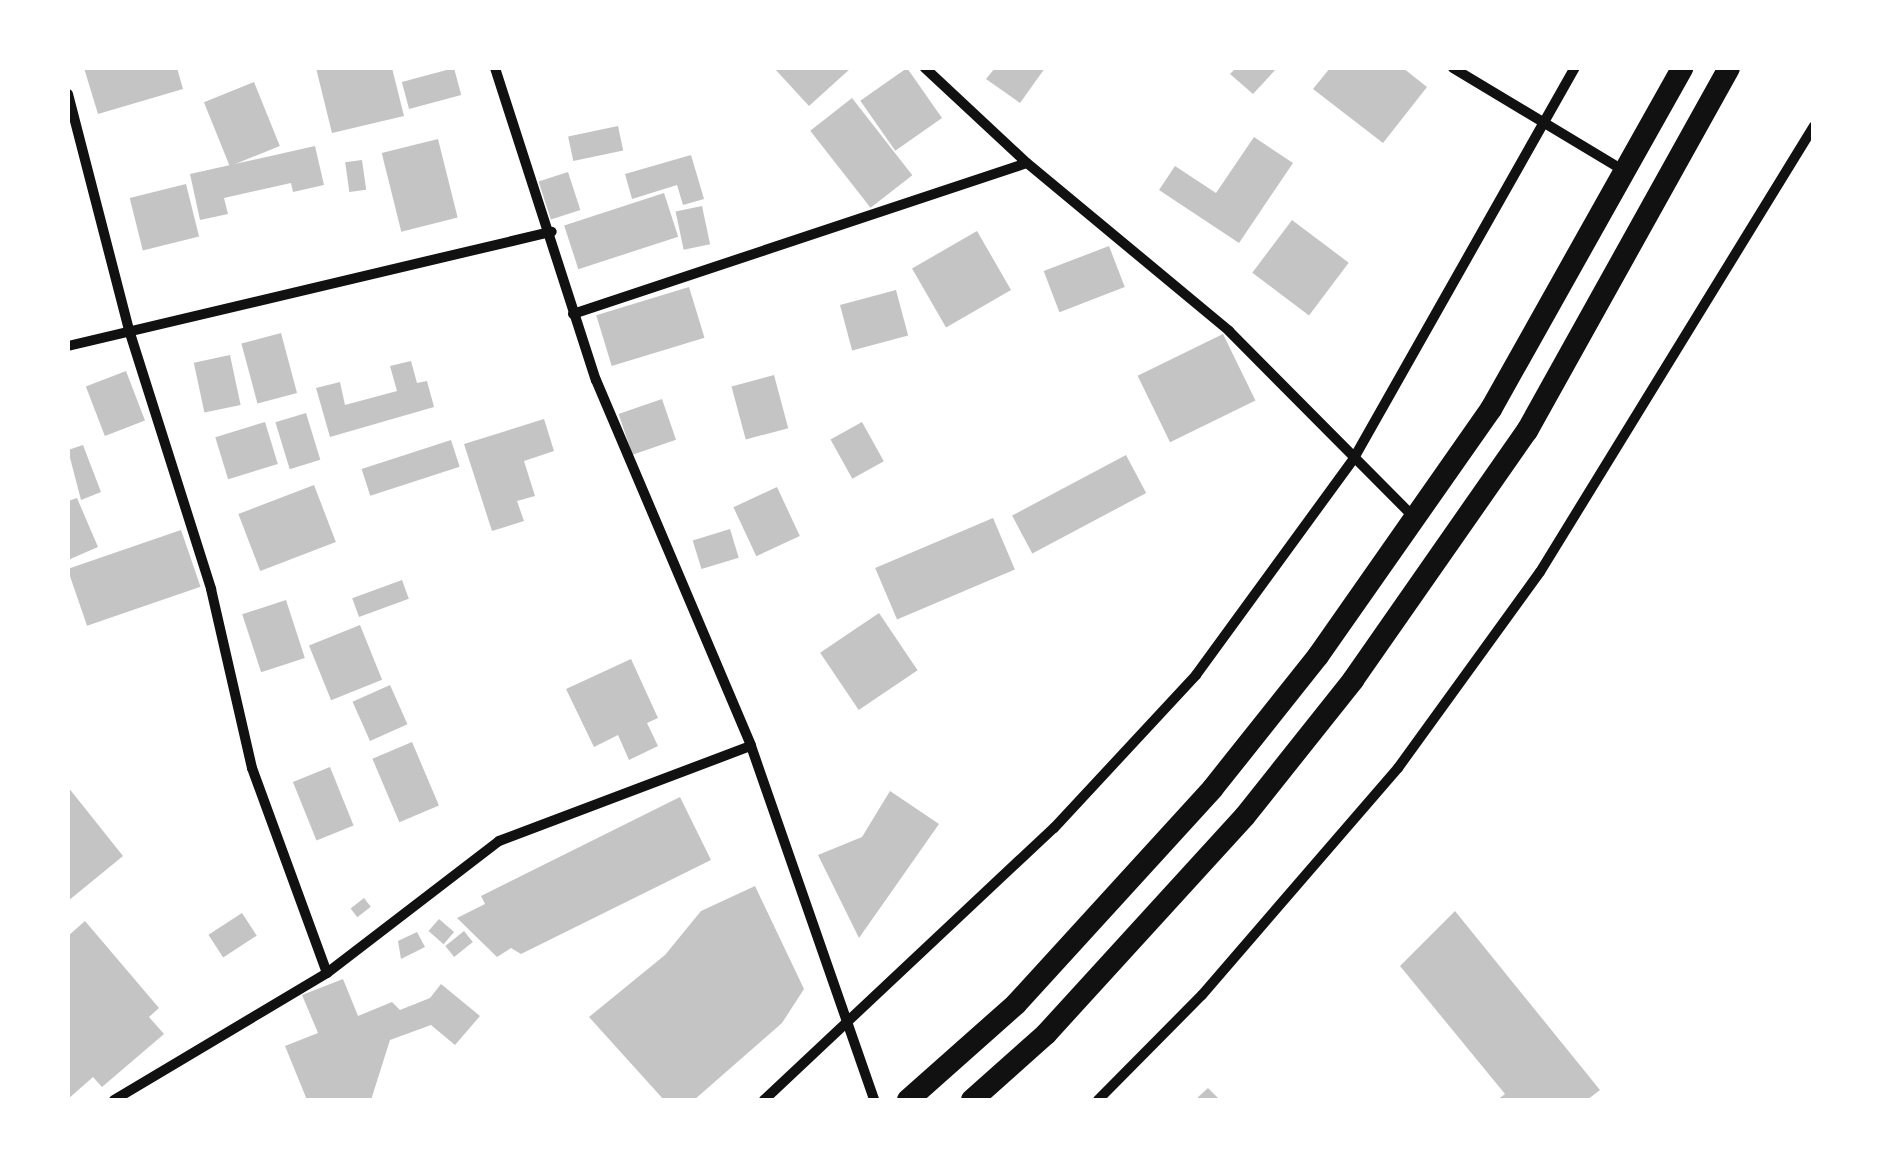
<!DOCTYPE html>
<html>
<head>
<meta charset="utf-8">
<style>
	body { margin:0 }
	#map { position:relative; width:1881px; height:1168px; overflow:hidden; background:#fff; font-family:Jost,sans-serif }
	div>[style] { position:absolute }
	.building>* { inset:0; background:#c4c4c4; transform-origin:0 0 }
	.minor>* { height:10px; margin:-5px; padding:0 5px; transform-origin:5px; border-radius:5px; background:#111 }
	.primary>* { height:22px; margin:-11px; padding:0 11px; transform-origin:11px; border-radius:11px; background:#111 }
	span { translate:-50% -50%; white-space:nowrap; text-align:center; line-height:1.15; -webkit-text-stroke:8px #fff; paint-order:stroke }
	.frame { position:absolute; inset:0; border:70px solid #fff; pointer-events:none }
</style>
</head>
<body>
<div id="map">
	<div class="building">
		<i style="clip-path:polygon(84px 68px,177px 68px,183px 89px,98px 114px)"></i>
		<i style="clip-path:polygon(316px 68px,392px 68px,404px 116px,332px 133px)"></i>
		<i style="left:454px;top:68px;width:28px;height:54px;rotate:75deg"></i>
		<i style="clip-path:polygon(774px 68px,851px 68px,809px 106px)"></i>
		<i style="left:907px;top:68px;width:61px;height:57px;rotate:55deg"></i>
		<i style="clip-path:polygon(995px 68px,1045px 68px,1020px 103px,986px 79px)"></i>
		<i style="clip-path:polygon(1236px 68px,1277px 68px,1253px 94px,1230px 74px)"></i>
		<i style="clip-path:polygon(1330px 68px,1403px 68px,1427px 87px,1383px 143px,1313px 89px)"></i>
		<i style="left:254px;top:82px;width:69px;height:54px;rotate:68deg"></i>
		<i style="left:852px;top:98px;width:98px;height:53px;rotate:52deg"></i>
		<i style="left:618px;top:126px;width:25px;height:51px;rotate:78deg"></i>
		<i style="clip-path:polygon(1254px 137px,1293px 163px,1239px 243px,1159px 190px,1175px 166px,1216px 193px)"></i>
		<i style="left:438px;top:139px;width:81px;height:58px;rotate:76deg"></i>
		<i style="clip-path:polygon(315px 146px,324px 185px,293px 192px,291px 183px,224px 198px,228px 214px,200px 220px,190px 174px)"></i>
		<i style="clip-path:polygon(691px 155px,704px 199px,683px 205px,677px 185px,632px 199px,625px 174px)"></i>
		<i style="left:362px;top:160px;width:30px;height:17px;rotate:82deg"></i>
		<i style="left:568px;top:172px;width:40px;height:31px;rotate:72deg"></i>
		<i style="left:186px;top:184px;width:54px;height:58px;rotate:76deg"></i>
		<i style="left:664px;top:193px;width:46px;height:105px;rotate:72deg"></i>
		<i style="left:702px;top:206px;width:39px;height:27px;rotate:78deg"></i>
		<i style="left:1292px;top:220px;width:71px;height:66px;rotate:37deg"></i>
		<i style="left:977px;top:231px;width:68px;height:75px;rotate:60deg"></i>
		<i style="left:1109px;top:246px;width:44px;height:70px;rotate:69deg"></i>
		<i style="left:689px;top:287px;width:53px;height:97px;rotate:73deg"></i>
		<i style="left:896px;top:290px;width:47px;height:58px;rotate:75deg"></i>
		<i style="left:281px;top:333px;width:62px;height:41px;rotate:75deg"></i>
		<i style="left:1223px;top:334px;width:74px;height:95px;rotate:64deg"></i>
		<i style="left:230px;top:355px;width:51px;height:37px;rotate:78deg"></i>
		<i style="clip-path:polygon(411px 361px,417px 383px,427px 381px,434px 407px,330px 437px,316px 388px,340px 382px,345px 405px,397px 391px,390px 366px)"></i>
		<i style="left:126px;top:371px;width:53px;height:43px;rotate:69deg"></i>
		<i style="left:774px;top:375px;width:55px;height:44px;rotate:75deg"></i>
		<i style="left:662px;top:399px;width:43px;height:46px;rotate:71deg"></i>
		<i style="left:306px;top:413px;width:49px;height:32px;rotate:73deg"></i>
		<i style="clip-path:polygon(544px 419px,554px 451px,524px 461px,535px 496px,517px 501px,524px 521px,492px 531px,464px 444px)"></i>
		<i style="left:265px;top:422px;width:44px;height:52px;rotate:73deg"></i>
		<i style="left:862px;top:422px;width:45px;height:36px;rotate:61deg"></i>
		<i style="left:451px;top:440px;width:28px;height:94px;rotate:72deg"></i>
		<i style="clip-path:polygon(83px 445px,101px 492px,81px 500px,68px 450px)"></i>
		<i style="left:1126px;top:455px;width:43px;height:129px;rotate:62deg"></i>
		<i style="left:314px;top:485px;width:61px;height:81px;rotate:69deg"></i>
		<i style="left:777px;top:487px;width:54px;height:48px;rotate:65deg"></i>
		<i style="clip-path:polygon(77px 498px,98px 547px,68px 560px,68px 501px)"></i>
		<i style="left:993px;top:518px;width:56px;height:128px;rotate:67deg"></i>
		<i style="left:730px;top:529px;width:30px;height:39px;rotate:73deg"></i>
		<i style="left:181px;top:530px;width:60px;height:120px;rotate:71deg"></i>
		<i style="left:402px;top:580px;width:20px;height:53px;rotate:70deg"></i>
		<i style="left:286px;top:600px;width:61px;height:46px;rotate:72deg"></i>
		<i style="left:879px;top:613px;width:69px;height:71px;rotate:56deg"></i>
		<i style="left:360px;top:625px;width:59px;height:55px;rotate:68deg"></i>
		<i style="clip-path:polygon(631px 659px,658px 718px,647px 723px,658px 746px,629px 760px,618px 735px,594px 747px,566px 689px)"></i>
		<i style="left:390px;top:685px;width:43px;height:41px;rotate:66deg"></i>
		<i style="left:412px;top:742px;width:69px;height:43px;rotate:67deg"></i>
		<i style="left:330px;top:767px;width:63px;height:40px;rotate:68deg"></i>
		<i style="clip-path:polygon(68px 787px,123px 856px,68px 901px)"></i>
		<i style="clip-path:polygon(890px 791px,939px 824px,859px 938px,818px 855px,862px 837px)"></i>
		<i style="clip-path:polygon(680px 797px,711px 860px,521px 954px,511px 948px,497px 957px,457px 918px,485px 904px,481px 896px)"></i>
		<i style="clip-path:polygon(755px 886px,804px 989px,782px 1023px,694px 1100px,664px 1100px,589px 1017px,665px 955px,701px 911px)"></i>
		<i style="left:364px;top:898px;width:11px;height:17px;rotate:52deg"></i>
		<i style="clip-path:polygon(1455px 911px,1600px 1090px,1587px 1100px,1497px 1100px,1505px 1094px,1400px 966px)"></i>
		<i style="left:242px;top:913px;width:27px;height:40px;rotate:57deg"></i>
		<i style="left:439px;top:919px;width:20px;height:16px;rotate:41deg"></i>
		<i style="clip-path:polygon(85px 921px,159px 1008px,149px 1017px,164px 1034px,102px 1087px,93px 1077px,68px 1099px,68px 936px)"></i>
		<i style="left:464px;top:931px;width:14px;height:24px;rotate:51deg"></i>
		<i style="clip-path:polygon(417px 932px,425px 947px,401px 959px,398px 941px)"></i>
		<i style="clip-path:polygon(343px 979px,358px 1016px,392px 1002px,400px 1010px,430px 998px,441px 984px,480px 1016px,455px 1045px,431px 1025px,390px 1040px,371px 1100px,307px 1100px,285px 1046px,318px 1033px,302px 995px)"></i>
		<i style="clip-path:polygon(1208px 1088px,1220px 1100px,1195px 1100px)"></i>
	</div>
	<div class="minor">
		<i style="left:495px;top:68px;width:328px;rotate:72.1deg"></i>
		<i style="left:596px;top:380px;width:397px;rotate:67deg"></i>
		<i style="left:751px;top:746px;width:375px;rotate:70.8deg"></i>
		<i style="left:925px;top:68px;width:139px;rotate:43deg"></i>
		<i style="left:1027px;top:163px;width:263px;rotate:39.7deg"></i>
		<i style="left:1229px;top:331px;width:262px;rotate:45.2deg"></i>
		<i style="left:1453px;top:68px;width:198px;rotate:31deg"></i>
		<i style="left:68px;top:94px;width:244px;rotate:75.5deg"></i>
		<i style="left:129px;top:330px;width:272px;rotate:72.4deg"></i>
		<i style="left:211px;top:589px;width:184px;rotate:77.1deg"></i>
		<i style="left:252px;top:768px;width:218px;rotate:69.9deg"></i>
		<i style="left:573px;top:314px;width:478px;rotate:-18.4deg"></i>
		<i style="left:68px;top:346px;width:497px;rotate:-13.3deg"></i>
		<i style="left:114px;top:1100px;width:248px;rotate:-30.8deg"></i>
		<i style="left:327px;top:973px;width:217px;rotate:-37.5deg"></i>
		<i style="left:499px;top:841px;width:269px;rotate:-20.7deg"></i>
		<i style="left:764px;top:1100px;width:398px;rotate:-43.2deg"></i>
		<i style="left:1054px;top:828px;width:209px;rotate:-47.1deg"></i>
		<i style="left:1196px;top:675px;width:268px;rotate:-53.9deg"></i>
		<i style="left:1354px;top:458px;width:448px;rotate:-60.5deg"></i>
		<i style="left:1098px;top:1100px;width:148px;rotate:-45.3deg"></i>
		<i style="left:1202px;top:995px;width:300px;rotate:-49.2deg"></i>
		<i style="left:1398px;top:768px;width:242px;rotate:-54.1deg"></i>
		<i style="left:1540px;top:572px;width:523px;rotate:-58.44deg"></i>
	</div>
	<div class="primary">
		<i style="left:908px;top:1100px;width:144px;rotate:-41.6deg"></i>
		<i style="left:1016px;top:1004px;width:292px;rotate:-47.6deg"></i>
		<i style="left:1213px;top:788px;width:169px;rotate:-51.5deg"></i>
		<i style="left:1318px;top:656px;width:302px;rotate:-55deg"></i>
		<i style="left:1491px;top:409px;width:391px;rotate:-60.7deg"></i>
		<i style="left:972px;top:1100px;width:99px;rotate:-41.7deg"></i>
		<i style="left:1046px;top:1034px;width:295px;rotate:-47.6deg"></i>
		<i style="left:1245px;top:816px;width:174px;rotate:-51.5deg"></i>
		<i style="left:1353px;top:680px;width:304px;rotate:-55.1deg"></i>
		<i style="left:1527px;top:431px;width:415px;rotate:-60.9deg"></i>
	</div>
	<div class="frame"></div>
</div>
</body>
</html>
